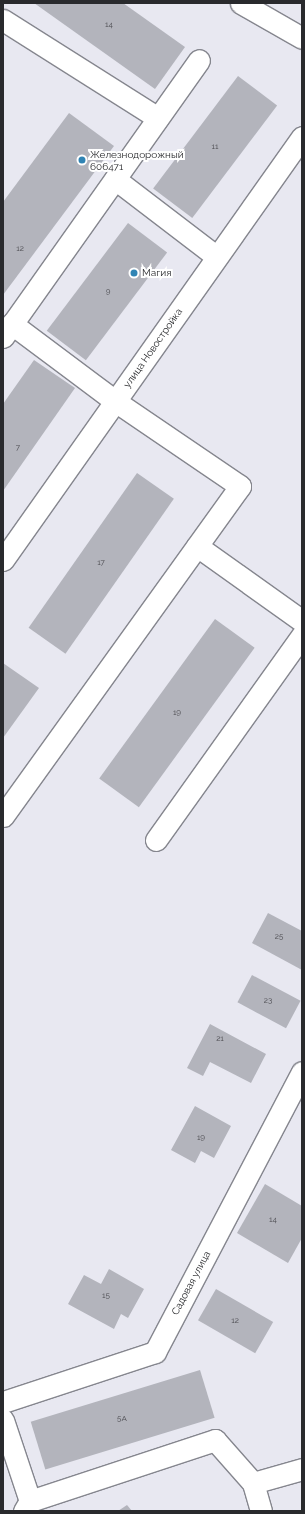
<!DOCTYPE html>
<html>
<head>
<meta charset="utf-8">
<style>
	body { margin:0 }
	#map { position:relative; width:305px; height:1514px; overflow:hidden; background:#e8e8f1; font-family:Raleway,sans-serif }
	div>[style] { position:absolute }
	.building>* { inset:0; background:#b3b4bc; transform-origin:0 0 }
	.roads { filter:drop-shadow(1px 0 #85868e) drop-shadow(-1px 0 #85868e) drop-shadow(0 1px #85868e) drop-shadow(0 -1px #85868e) }
	.minor>* { height:21px; margin:-10.5px; padding:0 10.5px; transform-origin:10.5px; border-radius:10.5px; background:#fff }
	.dots>* { width:11px; height:11px; translate:-50% -50%; box-sizing:border-box; border:2px solid #fff; border-radius:50% }
	span { translate:-50% -50%; white-space:nowrap; text-align:center; line-height:1.15; -webkit-text-stroke:4px #fff; paint-order:stroke }
	.number-label { font-size:8px; color:#4c4c51 }
	.number-label span { -webkit-text-stroke-width:0 }
	.poi-label { font-size:10px; color:#292a2d }
	.left { translate:0 -50%; text-align:left }
	.street-label { font-size:10px; color:#292a2d }
	.frame { position:absolute; inset:0; border:4px solid #292a2d; pointer-events:none }
</style>
</head>
<body>
<div id="map">
	<div class="building">
		<i style="clip-path:polygon(34px 3px,123px 3px,185px 47px,155px 89px)"></i>
		<i style="left:238px;top:76px;width:49px;height:141px;rotate:37deg"></i>
		<i style="clip-path:polygon(69px 113px,114px 146px,3px 295px,3px 202px)"></i>
		<i style="left:128px;top:223px;width:49px;height:135px;rotate:37deg"></i>
		<i style="clip-path:polygon(34px 360px,75px 388px,3px 491px,3px 404px)"></i>
		<i style="left:137px;top:473px;width:45px;height:189px;rotate:35deg"></i>
		<i style="left:215px;top:619px;width:49px;height:197px;rotate:36deg"></i>
		<i style="clip-path:polygon(3px 663px,39px 688px,3px 738px)"></i>
		<i style="clip-path:polygon(268px 913px,302px 931px,302px 970px,252px 943px)"></i>
		<i style="left:252px;top:975px;width:55px;height:31px;rotate:28deg"></i>
		<i style="clip-path:polygon(210px 1024px,266px 1054px,251px 1083px,210px 1062px,203px 1076px,187px 1068px)"></i>
		<i style="clip-path:polygon(195px 1106px,231px 1126px,214px 1158px,201px 1151px,195px 1163px,171px 1150px)"></i>
		<i style="clip-path:polygon(265px 1184px,302px 1206px,302px 1238px,288px 1263px,237px 1233px)"></i>
		<i style="clip-path:polygon(109px 1269px,144px 1289px,128px 1318px,121px 1314px,114px 1329px,68px 1304px,84px 1275px,101px 1284px)"></i>
		<i style="left:216px;top:1289px;width:66px;height:36px;rotate:30deg"></i>
		<i style="left:200px;top:1370px;width:50px;height:177px;rotate:73deg"></i>
		<i style="clip-path:polygon(127px 1505px,132px 1511px,118px 1511px)"></i>
	</div>
	<div class="roads">
		<div class="minor">
			<i style="left:241px;top:3px;width:70px;rotate:29.8deg"></i>
			<i style="left:3px;top:20px;width:183px;rotate:32.3deg"></i>
			<i style="left:115px;top:179px;width:128px;rotate:37.4deg"></i>
			<i style="left:3px;top:337px;width:339px;rotate:-54.7deg"></i>
			<i style="left:197px;top:546px;width:129px;rotate:35.5deg"></i>
			<i style="left:3px;top:560px;width:518px;rotate:-54.75deg"></i>
			<i style="left:3px;top:816px;width:406px;rotate:-54.3deg"></i>
			<i style="left:240px;top:486px;width:151px;rotate:-145.8deg"></i>
			<i style="left:115px;top:401px;width:129px;rotate:-143.2deg"></i>
			<i style="left:156px;top:840px;width:252px;rotate:-54.5deg"></i>
			<i style="left:3px;top:1402px;width:160px;rotate:-18.2deg"></i>
			<i style="left:155px;top:1352px;width:316px;rotate:-62.3deg"></i>
			<i style="left:3px;top:1420px;width:85px;rotate:71.6deg"></i>
			<i style="left:30px;top:1501px;width:12px;rotate:121deg"></i>
			<i style="left:253px;top:1483px;width:51px;rotate:-15.9deg"></i>
			<i style="left:30px;top:1501px;width:195px;rotate:-18.2deg"></i>
			<i style="left:215px;top:1440px;width:57px;rotate:48.5deg"></i>
			<i style="left:253px;top:1483px;width:29px;rotate:74deg"></i>
		</div>
	</div>
	<div class="dots">
		<i style="left:82px;top:160px;background:#3084b4"></i>
		<i style="left:134px;top:273px;background:#3084b4"></i>
	</div>
	<div class="number-label">
		<span style="left:109px;top:25px">14</span>
		<span style="left:215px;top:147px">11</span>
		<span style="left:20px;top:249px">12</span>
		<span style="left:108px;top:292px">9</span>
		<span style="left:18px;top:448px">7</span>
		<span style="left:101px;top:563px">17</span>
		<span style="left:177px;top:713px">19</span>
		<span style="left:279px;top:937px">25</span>
		<span style="left:268px;top:1001px">23</span>
		<span style="left:220px;top:1039px">21</span>
		<span style="left:201px;top:1138px">19</span>
		<span style="left:273px;top:1220px">14</span>
		<span style="left:106px;top:1296px">15</span>
		<span style="left:235px;top:1321px">12</span>
		<span style="left:122px;top:1419px">5А</span>
	</div>
	<div class="poi-label">
		<span class="left" style="left:90px;top:160px">Железнодорожный<br>606471</span>
		<span class="left" style="left:142px;top:273px">Магия</span>
	</div>
	<div class="street-label">
		<span style="left:153px;top:348px;rotate:-55deg">улица Новостройка</span>
		<span style="left:191px;top:1283px;rotate:-62deg">Садовая улица</span>
	</div>
	<div class="frame"></div>
</div>
</body>
</html>
